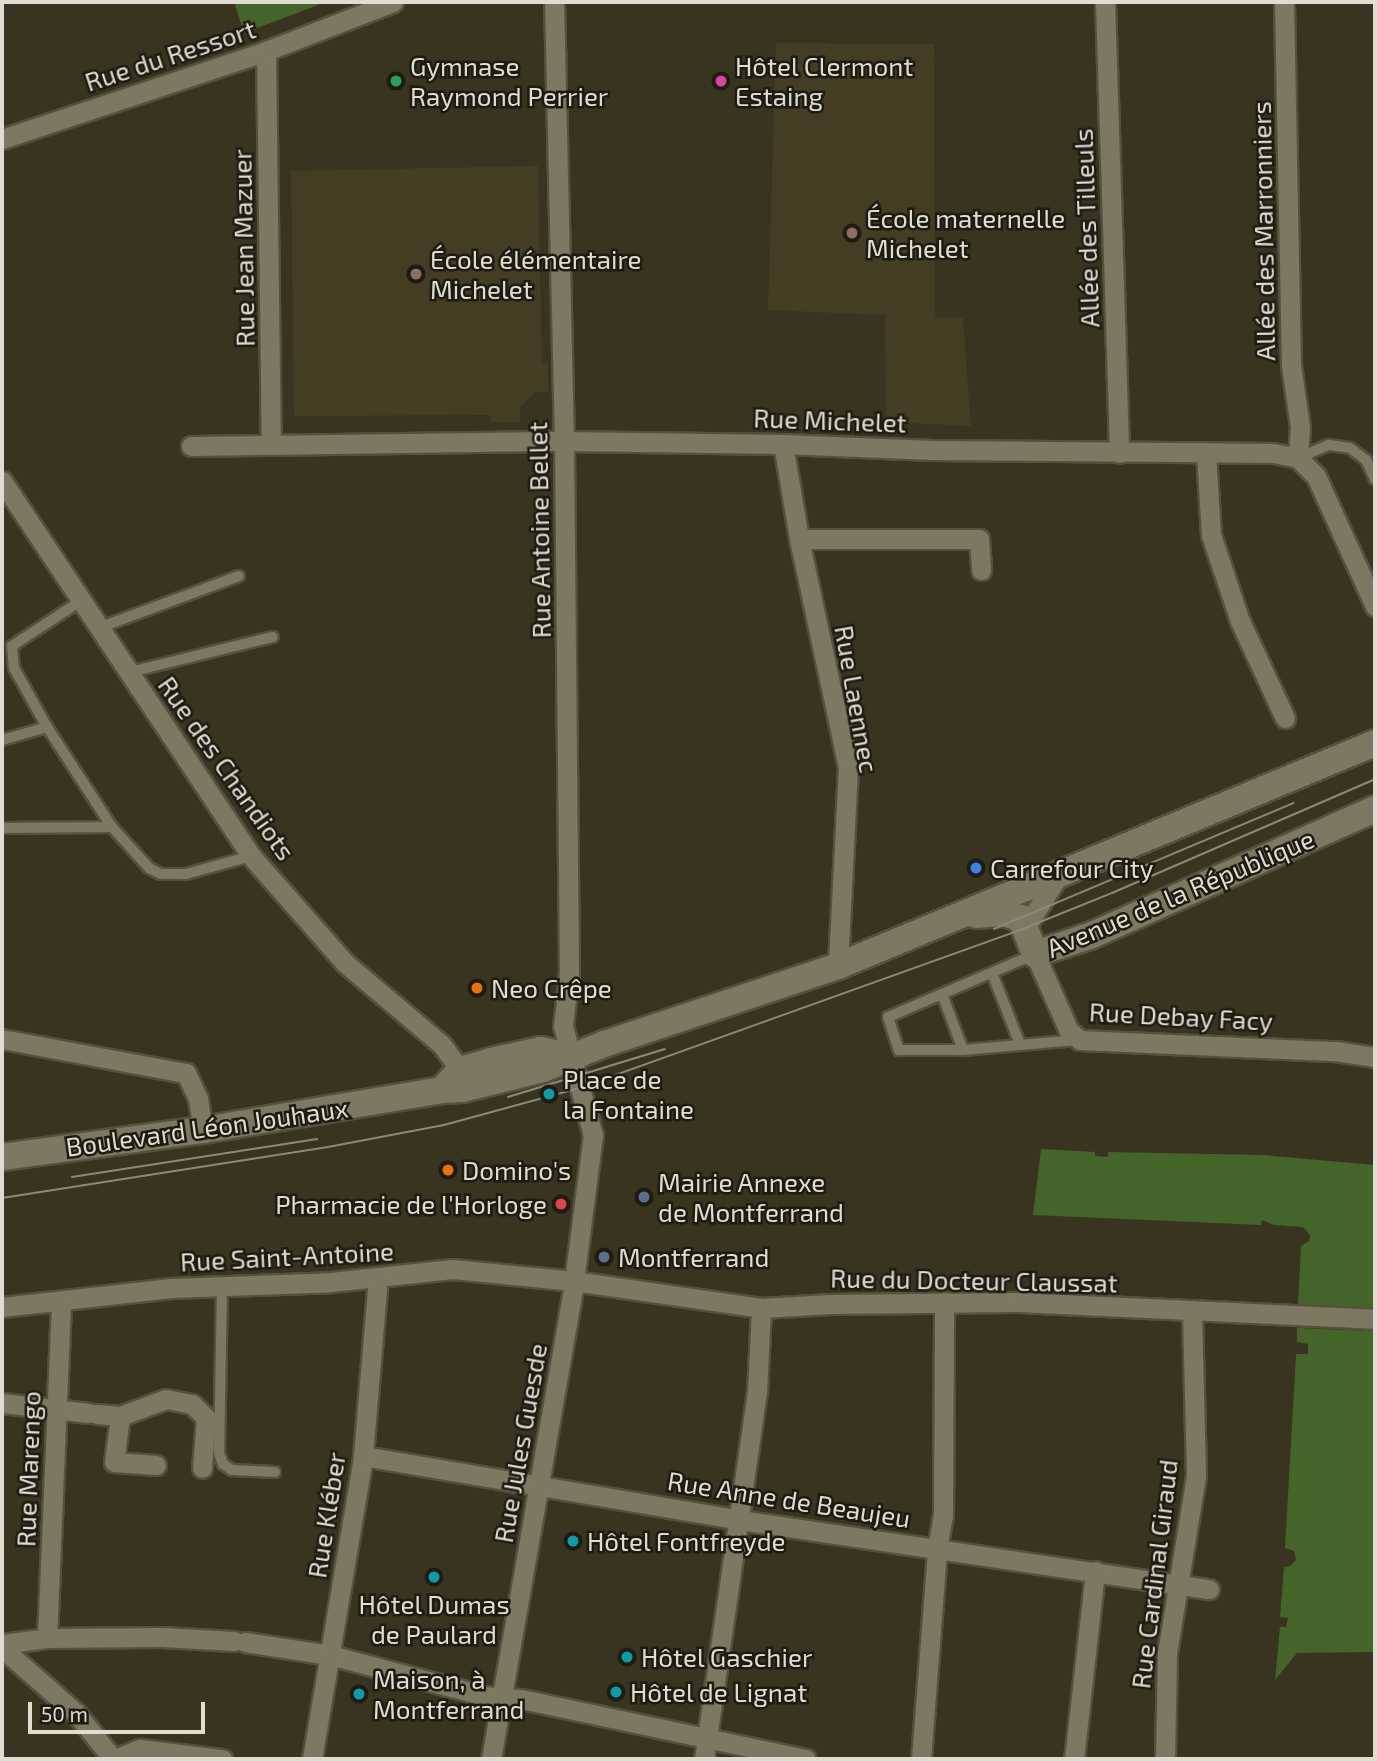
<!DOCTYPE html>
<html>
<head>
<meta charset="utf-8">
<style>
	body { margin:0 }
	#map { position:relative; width:1377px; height:1761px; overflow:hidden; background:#38341f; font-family:"Exo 2",sans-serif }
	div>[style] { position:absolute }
	.built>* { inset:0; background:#443d23 }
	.green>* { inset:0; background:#45642a }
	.roads { filter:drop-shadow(2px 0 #55513f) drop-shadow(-2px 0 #55513f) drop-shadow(0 2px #55513f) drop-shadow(0 -2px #55513f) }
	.service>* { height:10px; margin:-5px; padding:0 5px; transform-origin:5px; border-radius:5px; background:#7d7861 }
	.minor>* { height:19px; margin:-9.5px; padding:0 9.5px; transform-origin:9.5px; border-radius:9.5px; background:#7d7861 }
	.secondary>* { height:26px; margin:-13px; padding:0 13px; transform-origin:13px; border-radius:13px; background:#7d7861 }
	.tram>* { height:2px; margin:-1px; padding:0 1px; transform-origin:1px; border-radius:1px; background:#8c8978 }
	.dots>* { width:19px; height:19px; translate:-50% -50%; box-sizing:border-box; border:4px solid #1d1b12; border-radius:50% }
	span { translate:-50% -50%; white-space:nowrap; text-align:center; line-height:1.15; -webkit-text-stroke:5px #1d1b12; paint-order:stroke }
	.street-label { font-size:26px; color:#dfdcd0 }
	.poi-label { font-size:26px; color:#dfdcd0 }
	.left { translate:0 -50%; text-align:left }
	.right { translate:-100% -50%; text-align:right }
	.frame { position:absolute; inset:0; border:4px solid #dfdcd0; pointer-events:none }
	.scale { position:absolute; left:28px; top:1702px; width:177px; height:32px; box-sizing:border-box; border:4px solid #dfdcd0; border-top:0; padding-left:9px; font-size:21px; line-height:24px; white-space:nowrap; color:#dfdcd0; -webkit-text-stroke:5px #1d1b12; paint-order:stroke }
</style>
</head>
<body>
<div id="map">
	<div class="built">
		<i style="clip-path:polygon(776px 43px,934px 44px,935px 317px,963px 318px,971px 426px,886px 422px,885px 315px,768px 310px)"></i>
		<i style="clip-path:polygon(538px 166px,542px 363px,548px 363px,548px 392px,535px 392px,520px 407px,520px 422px,491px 422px,490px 415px,294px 416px,291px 171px)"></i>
	</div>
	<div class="green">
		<i style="clip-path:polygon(234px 2px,326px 2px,244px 33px)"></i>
		<i style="clip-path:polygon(1041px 1149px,1095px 1152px,1095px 1156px,1108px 1157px,1108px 1152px,1263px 1155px,1375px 1165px,1375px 1311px,1302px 1309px,1298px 1305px,1301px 1246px,1309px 1241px,1310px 1235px,1303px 1227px,1274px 1225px,1262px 1220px,1261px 1225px,1033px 1215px)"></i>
		<i style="clip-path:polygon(1297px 1328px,1375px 1331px,1375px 1643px,1374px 1652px,1297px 1653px,1275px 1680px,1280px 1627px,1286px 1627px,1288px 1618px,1280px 1617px,1284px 1567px,1290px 1566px,1296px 1560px,1294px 1551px,1285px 1548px,1296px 1354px,1308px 1354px,1308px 1344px,1297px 1342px)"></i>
	</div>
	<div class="roads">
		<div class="service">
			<i style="left:1298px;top:458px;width:34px;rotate:-23deg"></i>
			<i style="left:1329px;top:445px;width:21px;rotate:8deg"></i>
			<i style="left:1350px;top:448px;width:20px;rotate:37deg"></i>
			<i style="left:1366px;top:460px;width:21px;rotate:65deg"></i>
			<i style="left:82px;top:600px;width:84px;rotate:146.7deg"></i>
			<i style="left:12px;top:646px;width:22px;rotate:85deg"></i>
			<i style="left:14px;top:668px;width:68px;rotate:60.8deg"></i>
			<i style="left:47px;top:727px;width:119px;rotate:57deg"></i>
			<i style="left:112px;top:827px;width:55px;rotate:47.9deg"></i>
			<i style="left:149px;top:868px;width:13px;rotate:27deg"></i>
			<i style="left:161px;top:874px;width:25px"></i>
			<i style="left:186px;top:874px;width:67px;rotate:-15.5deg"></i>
			<i style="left:101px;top:627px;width:147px;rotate:-20.3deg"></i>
			<i style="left:130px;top:672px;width:147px;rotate:-13.8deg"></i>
			<i style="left:2px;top:740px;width:47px;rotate:-16.1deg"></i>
			<i style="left:2px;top:828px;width:110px;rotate:-0.5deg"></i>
			<i style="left:1035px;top:954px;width:160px;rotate:156.8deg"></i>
			<i style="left:888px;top:1017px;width:35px;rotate:72deg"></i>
			<i style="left:899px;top:1050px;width:64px"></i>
			<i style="left:963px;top:1050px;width:114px;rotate:-5deg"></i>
			<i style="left:992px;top:973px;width:76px;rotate:68.5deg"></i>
			<i style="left:942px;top:994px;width:60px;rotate:69.4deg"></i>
			<i style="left:222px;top:1287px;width:166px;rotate:91deg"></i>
			<i style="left:219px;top:1453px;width:12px;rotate:70deg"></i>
			<i style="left:223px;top:1464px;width:11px;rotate:34deg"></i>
			<i style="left:232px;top:1470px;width:43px;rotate:2.7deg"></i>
		</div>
		<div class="minor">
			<i style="left:1105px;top:2px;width:451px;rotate:88.2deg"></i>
			<i style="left:1284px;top:2px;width:363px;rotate:88.9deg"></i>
			<i style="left:1291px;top:365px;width:63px;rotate:81.7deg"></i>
			<i style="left:1300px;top:427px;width:31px;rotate:94deg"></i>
			<i style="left:266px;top:51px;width:394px;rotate:89.3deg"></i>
			<i style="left:2px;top:139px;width:278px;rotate:-18.4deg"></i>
			<i style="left:266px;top:51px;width:136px;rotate:-21.1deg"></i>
			<i style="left:783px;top:444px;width:96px;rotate:80.4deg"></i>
			<i style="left:799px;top:539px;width:233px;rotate:77.9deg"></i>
			<i style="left:848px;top:767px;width:199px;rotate:92.9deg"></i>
			<i style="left:191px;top:446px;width:373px;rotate:-0.8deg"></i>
			<i style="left:564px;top:441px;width:219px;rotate:0.8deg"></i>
			<i style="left:783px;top:444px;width:150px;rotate:2.3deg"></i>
			<i style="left:933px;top:450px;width:340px;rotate:0.5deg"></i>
			<i style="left:1273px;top:453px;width:25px;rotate:11deg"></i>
			<i style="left:1298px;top:458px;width:25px;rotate:45deg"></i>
			<i style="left:1316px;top:476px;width:143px;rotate:65.6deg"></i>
			<i style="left:1206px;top:452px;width:83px;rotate:86.6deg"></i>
			<i style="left:1211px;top:535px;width:91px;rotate:71.4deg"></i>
			<i style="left:1240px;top:621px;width:107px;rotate:65.1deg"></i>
			<i style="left:2px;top:481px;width:450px;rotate:56.4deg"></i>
			<i style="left:251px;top:856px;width:142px;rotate:48.7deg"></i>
			<i style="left:345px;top:963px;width:127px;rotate:40.2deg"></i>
			<i style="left:442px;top:1045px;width:31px;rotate:54deg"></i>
			<i style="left:460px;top:1070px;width:11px;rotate:80deg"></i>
			<i style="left:799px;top:539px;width:180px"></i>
			<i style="left:979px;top:539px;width:31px;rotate:86deg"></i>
			<i style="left:1025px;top:928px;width:65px;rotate:-57.5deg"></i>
			<i style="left:1035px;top:954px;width:84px;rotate:66.2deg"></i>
			<i style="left:1069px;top:1031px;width:14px;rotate:39deg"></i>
			<i style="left:1080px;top:1040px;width:256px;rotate:2.5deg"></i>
			<i style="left:1336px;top:1051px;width:39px;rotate:9deg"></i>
			<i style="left:2px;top:1039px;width:187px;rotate:10.5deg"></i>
			<i style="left:186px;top:1073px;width:29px;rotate:65deg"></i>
			<i style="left:198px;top:1099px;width:31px;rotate:81deg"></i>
			<i style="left:2px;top:1307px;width:170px;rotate:-6.4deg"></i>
			<i style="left:171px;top:1288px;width:160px;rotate:-2.1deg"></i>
			<i style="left:331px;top:1282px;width:122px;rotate:-6.1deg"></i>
			<i style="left:452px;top:1269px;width:123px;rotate:5.6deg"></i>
			<i style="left:574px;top:1281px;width:189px;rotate:8.2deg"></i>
			<i style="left:761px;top:1308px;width:69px;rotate:-3.3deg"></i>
			<i style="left:830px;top:1304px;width:188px;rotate:-0.6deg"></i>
			<i style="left:1018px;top:1302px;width:357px;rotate:2.7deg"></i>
			<i style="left:2px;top:1403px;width:87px;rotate:6.6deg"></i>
			<i style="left:97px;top:1414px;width:23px;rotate:5deg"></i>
			<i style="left:120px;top:1416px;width:49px;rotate:-20.3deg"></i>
			<i style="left:166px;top:1399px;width:26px;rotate:11deg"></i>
			<i style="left:192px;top:1404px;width:20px;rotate:45deg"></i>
			<i style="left:206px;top:1418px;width:50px;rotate:94.6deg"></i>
			<i style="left:120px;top:1416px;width:46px;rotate:97.4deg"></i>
			<i style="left:114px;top:1462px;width:42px;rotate:4.1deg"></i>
			<i style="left:363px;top:1456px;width:382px;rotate:9.6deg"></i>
			<i style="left:740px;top:1520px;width:474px;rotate:8.4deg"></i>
			<i style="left:47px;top:1638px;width:337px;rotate:-87.6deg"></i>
			<i style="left:245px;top:1642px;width:86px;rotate:8.7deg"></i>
			<i style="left:330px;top:1655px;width:160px;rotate:14.8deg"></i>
			<i style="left:485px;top:1696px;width:36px;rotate:5deg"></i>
			<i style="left:521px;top:1699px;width:291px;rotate:11.9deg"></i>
			<i style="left:2px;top:1644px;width:45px;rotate:-7.6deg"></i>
			<i style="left:47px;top:1638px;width:114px;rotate:-0.5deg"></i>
			<i style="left:161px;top:1637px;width:73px;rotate:3.1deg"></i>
			<i style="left:2px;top:1648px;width:98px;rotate:41.3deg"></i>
			<i style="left:76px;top:1713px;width:59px;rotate:51.2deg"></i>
			<i style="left:115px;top:1759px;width:27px;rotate:-22deg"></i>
			<i style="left:140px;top:1749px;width:83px;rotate:7deg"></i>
			<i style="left:312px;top:1759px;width:307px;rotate:-80.4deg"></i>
			<i style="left:363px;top:1456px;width:179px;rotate:-85.2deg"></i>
			<i style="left:491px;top:1759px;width:485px;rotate:-80.1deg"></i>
			<i style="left:574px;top:1281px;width:147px;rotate:-82.6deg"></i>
			<i style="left:593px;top:1135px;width:113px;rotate:-105.4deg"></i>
			<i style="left:563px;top:1026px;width:53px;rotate:-83.5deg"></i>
			<i style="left:569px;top:973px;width:532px;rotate:-90.54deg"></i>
			<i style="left:564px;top:441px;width:439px;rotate:-91.3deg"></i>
			<i style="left:704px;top:1759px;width:370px;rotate:-81.8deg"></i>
			<i style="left:757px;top:1393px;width:85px;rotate:-87.3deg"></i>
			<i style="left:921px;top:1759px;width:211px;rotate:-85.6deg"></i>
			<i style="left:937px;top:1549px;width:34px;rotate:-80deg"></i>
			<i style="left:943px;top:1516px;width:214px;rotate:-89.7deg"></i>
			<i style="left:1074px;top:1759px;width:189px;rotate:-83.6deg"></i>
			<i style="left:1165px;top:1759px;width:106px;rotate:-88.9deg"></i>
			<i style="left:1167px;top:1653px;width:180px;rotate:-80.7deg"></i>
			<i style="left:1196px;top:1475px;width:165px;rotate:-91.4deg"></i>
		</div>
		<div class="secondary">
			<i style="left:976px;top:915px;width:27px;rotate:-4deg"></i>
			<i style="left:1003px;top:913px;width:19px;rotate:16deg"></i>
			<i style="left:1021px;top:918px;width:39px;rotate:69deg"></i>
			<i style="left:1035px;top:954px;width:60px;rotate:-18.4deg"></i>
			<i style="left:1092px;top:935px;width:310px;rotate:-24deg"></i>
			<i style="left:442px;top:1090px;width:27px;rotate:-48deg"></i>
			<i style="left:460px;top:1070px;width:32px;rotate:-16deg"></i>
			<i style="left:491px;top:1061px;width:51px;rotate:-12.4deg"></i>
			<i style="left:541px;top:1050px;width:30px;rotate:12deg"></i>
			<i style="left:2px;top:1157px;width:203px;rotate:-7.7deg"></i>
			<i style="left:203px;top:1130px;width:242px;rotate:-9.5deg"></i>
			<i style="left:442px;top:1090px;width:21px;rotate:-3deg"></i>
			<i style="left:463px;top:1089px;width:82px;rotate:-14deg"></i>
			<i style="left:543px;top:1069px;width:66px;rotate:-22.3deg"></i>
			<i style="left:604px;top:1044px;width:247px;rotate:-18.4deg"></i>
			<i style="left:838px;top:966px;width:581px;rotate:-22.55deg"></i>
		</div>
	</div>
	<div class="tram">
		<i style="left:994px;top:929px;width:325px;rotate:-22.8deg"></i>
		<i style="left:508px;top:1097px;width:164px;rotate:-17deg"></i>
		<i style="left:72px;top:1177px;width:248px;rotate:-8.8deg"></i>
		<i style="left:2px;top:1198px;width:330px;rotate:-8.9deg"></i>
		<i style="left:328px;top:1147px;width:118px;rotate:-10.7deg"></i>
		<i style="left:444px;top:1125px;width:140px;rotate:-15.3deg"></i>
		<i style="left:579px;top:1088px;width:474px;rotate:-19.7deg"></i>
		<i style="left:1025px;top:928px;width:94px;rotate:-21.9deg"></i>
		<i style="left:1112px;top:893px;width:287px;rotate:-23.4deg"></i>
	</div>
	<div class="dots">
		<i style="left:396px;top:81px;background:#2e9e5b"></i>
		<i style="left:721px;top:81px;background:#d1479c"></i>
		<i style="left:852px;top:233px;background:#8d6e63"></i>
		<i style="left:416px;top:274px;background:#8d6e63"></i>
		<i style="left:976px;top:868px;background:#3f7fe0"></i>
		<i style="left:477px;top:988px;background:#e8710a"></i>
		<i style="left:549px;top:1094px;background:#0f9aa8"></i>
		<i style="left:448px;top:1170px;background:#e8710a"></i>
		<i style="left:644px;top:1197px;background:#5c6f8a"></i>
		<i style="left:561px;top:1204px;background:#e0444e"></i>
		<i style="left:604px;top:1257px;background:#5c6f8a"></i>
		<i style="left:573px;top:1541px;background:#0f9aa8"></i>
		<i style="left:434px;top:1577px;background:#0f9aa8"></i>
		<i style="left:627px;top:1657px;background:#0f9aa8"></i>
		<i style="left:616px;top:1692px;background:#0f9aa8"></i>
		<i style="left:359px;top:1694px;background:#0f9aa8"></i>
	</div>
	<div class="street-label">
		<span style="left:170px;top:55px;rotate:-18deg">Rue du Ressort</span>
		<span style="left:1086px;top:228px;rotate:-92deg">Allée des Tilleuls</span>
		<span style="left:1263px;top:231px;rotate:-91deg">Allée des Marronniers</span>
		<span style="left:243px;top:248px;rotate:-91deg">Rue Jean Mazuer</span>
		<span style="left:830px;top:420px;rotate:2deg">Rue Michelet</span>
		<span style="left:539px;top:530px;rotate:-91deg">Rue Antoine Bellet</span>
		<span style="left:857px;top:699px;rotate:80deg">Rue Laennec</span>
		<span style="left:227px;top:768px;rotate:55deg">Rue des Chandiots</span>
		<span style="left:1180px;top:893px;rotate:-23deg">Avenue de la République</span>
		<span style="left:1181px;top:1016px;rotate:3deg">Rue Debay Facy</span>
		<span style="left:207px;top:1127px;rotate:-8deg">Boulevard Léon Jouhaux</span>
		<span style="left:287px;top:1256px;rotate:-3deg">Rue Saint-Antoine</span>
		<span style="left:974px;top:1280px;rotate:1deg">Rue du Docteur Claussat</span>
		<span style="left:520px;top:1443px;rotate:-80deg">Rue Jules Guesde</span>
		<span style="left:28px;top:1469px;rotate:-88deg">Rue Marengo</span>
		<span style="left:789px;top:1499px;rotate:9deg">Rue Anne de Beaujeu</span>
		<span style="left:326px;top:1515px;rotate:-81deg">Rue Kléber</span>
		<span style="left:1154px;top:1574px;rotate:-83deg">Rue Cardinal Giraud</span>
	</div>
	<div class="poi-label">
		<span class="left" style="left:410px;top:81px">Gymnase<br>Raymond Perrier</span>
		<span class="left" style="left:735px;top:81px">Hôtel Clermont<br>Estaing</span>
		<span class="left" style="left:866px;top:233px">École maternelle<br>Michelet</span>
		<span class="left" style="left:430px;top:274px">École élémentaire<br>Michelet</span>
		<span class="left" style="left:990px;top:868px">Carrefour City</span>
		<span class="left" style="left:491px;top:988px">Neo Crêpe</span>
		<span class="left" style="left:563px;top:1094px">Place de<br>la Fontaine</span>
		<span class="left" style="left:462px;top:1170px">Domino's</span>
		<span class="left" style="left:658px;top:1197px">Mairie Annexe<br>de Montferrand</span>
		<span class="right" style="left:547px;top:1204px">Pharmacie de l'Horloge</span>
		<span class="left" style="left:618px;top:1257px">Montferrand</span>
		<span class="left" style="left:587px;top:1541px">Hôtel Fontfreyde</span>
		<span style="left:434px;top:1619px">Hôtel Dumas<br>de Paulard</span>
		<span class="left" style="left:641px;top:1657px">Hôtel Gaschier</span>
		<span class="left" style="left:373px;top:1694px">Maison, à<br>Montferrand</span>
		<span class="left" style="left:630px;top:1692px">Hôtel de Lignat</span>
	</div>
	<div class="frame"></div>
	<div class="scale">50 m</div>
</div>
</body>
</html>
